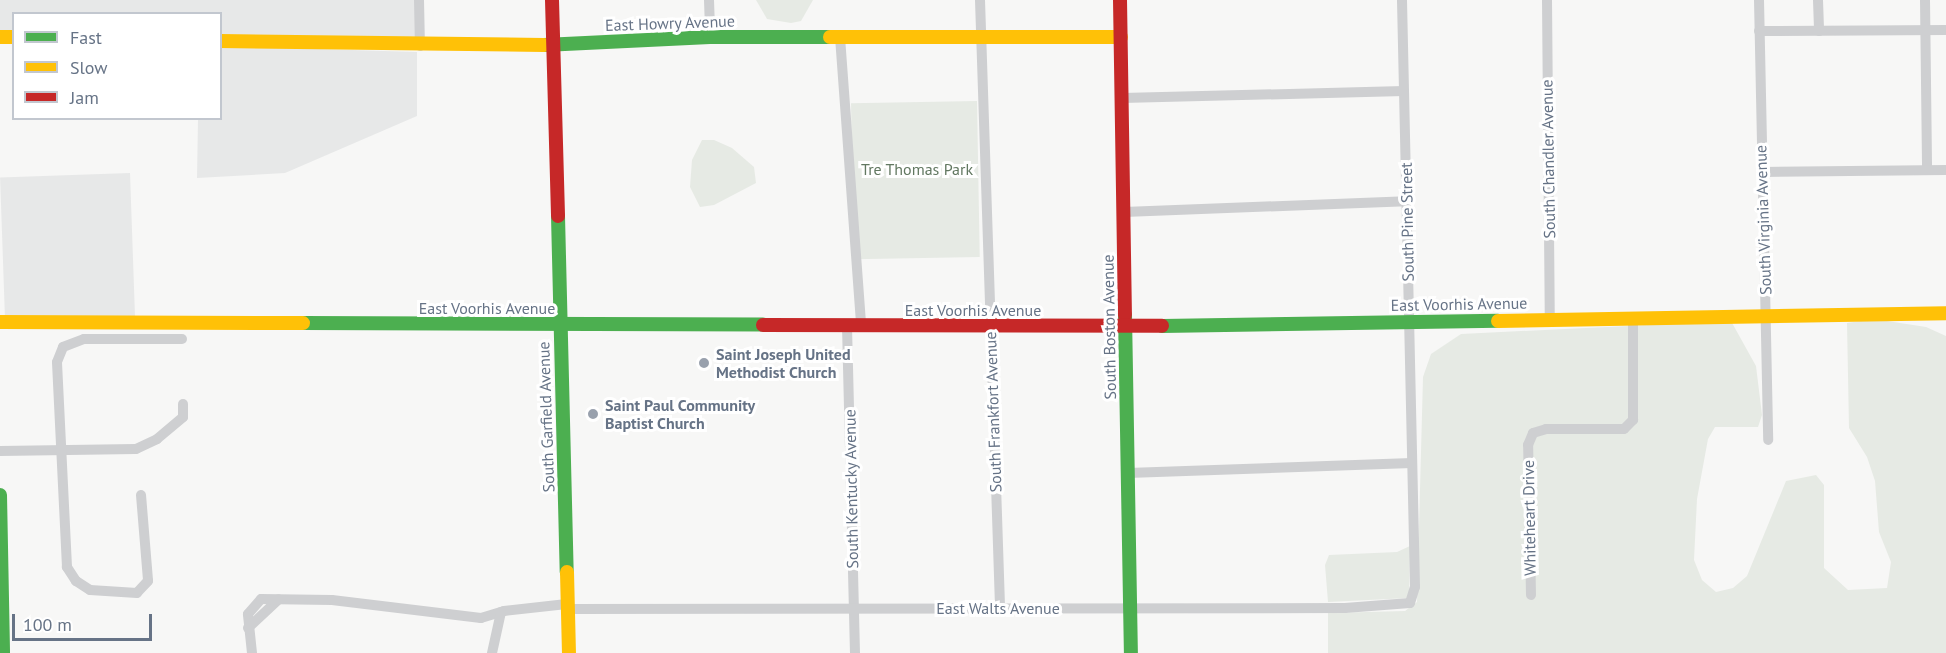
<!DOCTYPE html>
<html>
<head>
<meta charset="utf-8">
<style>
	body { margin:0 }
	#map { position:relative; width:1946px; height:653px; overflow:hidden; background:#f7f7f6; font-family:"PT Sans",sans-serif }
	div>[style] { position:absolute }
	.built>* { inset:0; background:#e7e8e8; transform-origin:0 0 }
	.green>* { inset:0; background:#e6eae4; transform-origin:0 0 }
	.street>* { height:10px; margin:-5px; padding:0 5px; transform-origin:5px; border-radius:5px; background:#cecfd1 }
	.fast>* { height:14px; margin:-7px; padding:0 7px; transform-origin:7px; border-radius:7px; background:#4caf50 }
	.slow>* { height:14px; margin:-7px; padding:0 7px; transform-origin:7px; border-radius:7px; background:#ffc107 }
	.jam>* { height:14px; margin:-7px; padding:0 7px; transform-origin:7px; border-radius:7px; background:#c62828 }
	.dots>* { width:16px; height:16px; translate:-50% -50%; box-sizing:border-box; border:3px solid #fff; border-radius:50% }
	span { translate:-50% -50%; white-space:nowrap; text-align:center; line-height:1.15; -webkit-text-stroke:6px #fff; paint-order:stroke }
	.street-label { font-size:16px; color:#667386 }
	.park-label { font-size:16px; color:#627861 }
	.poi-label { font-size:16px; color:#667386; font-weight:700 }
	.left { translate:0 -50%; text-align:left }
	.legend { position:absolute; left:12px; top:12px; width:210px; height:108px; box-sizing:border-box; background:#fff; border:2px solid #c2c7cf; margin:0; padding:8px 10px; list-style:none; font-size:18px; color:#667386 }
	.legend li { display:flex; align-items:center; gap:12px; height:30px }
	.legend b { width:30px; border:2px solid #c2c7cf }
	.scale { position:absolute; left:12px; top:614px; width:140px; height:27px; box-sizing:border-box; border:3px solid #667386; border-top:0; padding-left:8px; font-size:18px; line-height:21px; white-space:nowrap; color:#667386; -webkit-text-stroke:4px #fff; paint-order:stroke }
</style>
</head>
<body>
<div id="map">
	<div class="built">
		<i style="clip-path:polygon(0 0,415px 0,415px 41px,221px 36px,220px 14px,14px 14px,13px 32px,0 32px)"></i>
		<i style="clip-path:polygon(221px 46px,417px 52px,417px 116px,285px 173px,197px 178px,198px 119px,220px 118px)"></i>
		<i style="left:130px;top:173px;width:144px;height:130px;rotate:88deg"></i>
	</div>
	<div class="green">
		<i style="clip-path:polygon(756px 0,813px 0,801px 21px,791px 23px,767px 19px)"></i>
		<i style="left:977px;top:101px;width:156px;height:126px;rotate:89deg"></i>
		<i style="clip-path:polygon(702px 140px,714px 140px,732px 148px,754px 167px,756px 183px,714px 205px,700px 207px,690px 187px,692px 160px)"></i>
		<i style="clip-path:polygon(1874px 319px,1926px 327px,1946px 336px,1946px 653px,1328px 653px,1328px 613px,1405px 611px,1417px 602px,1423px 377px,1431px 354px,1461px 334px,1731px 321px,1756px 366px,1762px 415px,1758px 427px,1715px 427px,1708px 439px,1697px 499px,1694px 560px,1702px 580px,1716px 592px,1733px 588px,1747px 576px,1786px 481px,1816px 475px,1824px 485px,1824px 568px,1848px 590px,1887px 588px,1891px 562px,1879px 532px,1875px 481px,1867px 457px,1849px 428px,1847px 323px)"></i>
		<i style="clip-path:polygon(1410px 546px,1409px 598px,1328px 602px,1325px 565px,1329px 555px,1397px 552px)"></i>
	</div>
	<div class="street">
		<i style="left:419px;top:0;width:46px;rotate:88.8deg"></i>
		<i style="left:709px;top:0;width:37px;rotate:88deg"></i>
		<i style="left:980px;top:0;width:607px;rotate:88.11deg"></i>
		<i style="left:1547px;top:0;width:319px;rotate:89.5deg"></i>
		<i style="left:1759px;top:0;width:440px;rotate:88.8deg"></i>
		<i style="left:1818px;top:0;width:31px;rotate:88deg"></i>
		<i style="left:1925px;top:0;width:169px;rotate:89.3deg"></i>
		<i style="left:1759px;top:31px;width:187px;rotate:-0.3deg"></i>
		<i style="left:840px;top:37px;width:290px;rotate:85.8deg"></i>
		<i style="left:1122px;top:98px;width:282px;rotate:-1.4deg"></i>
		<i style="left:1761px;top:172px;width:185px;rotate:-0.6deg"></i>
		<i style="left:1124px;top:212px;width:282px;rotate:-2.2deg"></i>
		<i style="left:847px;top:326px;width:327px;rotate:88.6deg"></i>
		<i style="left:0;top:451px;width:136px;rotate:-0.8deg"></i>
		<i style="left:136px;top:449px;width:23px;rotate:-25deg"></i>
		<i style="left:157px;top:439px;width:34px;rotate:-40deg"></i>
		<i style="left:183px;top:417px;width:13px;rotate:-90deg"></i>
		<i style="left:1128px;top:473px;width:284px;rotate:-2deg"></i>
		<i style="left:141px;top:495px;width:86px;rotate:85.3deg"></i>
		<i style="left:148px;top:581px;width:16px;rotate:133deg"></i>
		<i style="left:137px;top:593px;width:47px;rotate:-176.3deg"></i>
		<i style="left:90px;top:590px;width:17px;rotate:-147deg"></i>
		<i style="left:76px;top:581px;width:17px;rotate:-123deg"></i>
		<i style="left:67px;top:567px;width:205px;rotate:-92.8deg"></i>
		<i style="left:57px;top:362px;width:16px;rotate:-68deg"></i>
		<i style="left:63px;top:347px;width:22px;rotate:-21deg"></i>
		<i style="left:84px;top:339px;width:98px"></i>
		<i style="left:1531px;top:595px;width:150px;rotate:-91.1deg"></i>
		<i style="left:1528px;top:445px;width:13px;rotate:-67deg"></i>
		<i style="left:1533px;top:433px;width:14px;rotate:-17deg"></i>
		<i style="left:1546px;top:429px;width:78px"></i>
		<i style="left:1624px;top:429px;width:13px;rotate:-45deg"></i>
		<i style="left:1633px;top:420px;width:103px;rotate:-90deg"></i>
		<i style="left:568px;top:609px;width:777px;rotate:-0.07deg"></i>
		<i style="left:1345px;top:608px;width:65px;rotate:-4.4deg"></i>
		<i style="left:1410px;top:603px;width:17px;rotate:-73deg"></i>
		<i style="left:1415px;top:587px;width:587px;rotate:-91.27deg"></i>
		<i style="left:248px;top:628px;width:42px;rotate:-43.1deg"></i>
		<i style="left:252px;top:653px;width:39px;rotate:-96deg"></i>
		<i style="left:248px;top:614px;width:20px;rotate:-49deg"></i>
		<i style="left:261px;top:599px;width:71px;rotate:0.8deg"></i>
		<i style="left:332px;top:600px;width:150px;rotate:6.9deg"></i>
		<i style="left:481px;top:618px;width:24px;rotate:-17deg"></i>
		<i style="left:504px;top:611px;width:63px;rotate:-6.3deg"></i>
		<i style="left:492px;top:653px;width:42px;rotate:-77.6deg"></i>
	</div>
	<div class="fast">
		<i style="left:544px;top:45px;width:166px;rotate:-2.8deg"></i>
		<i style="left:710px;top:37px;width:120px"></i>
		<i style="left:558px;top:216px;width:356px;rotate:88.6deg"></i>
		<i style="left:1125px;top:315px;width:338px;rotate:89deg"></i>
		<i style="left:303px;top:323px;width:460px;rotate:0.2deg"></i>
		<i style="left:1162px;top:326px;width:336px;rotate:-0.9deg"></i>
		<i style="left:0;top:495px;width:158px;rotate:88.9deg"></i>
	</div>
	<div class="slow">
		<i style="left:0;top:37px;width:14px"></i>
		<i style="left:830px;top:37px;width:291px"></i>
		<i style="left:220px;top:41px;width:324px;rotate:0.7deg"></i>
		<i style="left:1498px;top:321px;width:448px;rotate:-1deg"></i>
		<i style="left:0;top:322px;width:303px;rotate:0.2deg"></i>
		<i style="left:567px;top:572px;width:81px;rotate:88.6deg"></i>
	</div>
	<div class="jam">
		<i style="left:552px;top:0;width:216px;rotate:88.4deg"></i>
		<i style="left:1120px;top:0;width:315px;rotate:89.1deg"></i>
		<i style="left:763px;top:325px;width:399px;rotate:0.1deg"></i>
	</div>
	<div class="dots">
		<i style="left:704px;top:363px;background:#99a1ad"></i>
		<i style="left:593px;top:414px;background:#99a1ad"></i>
	</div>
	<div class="street-label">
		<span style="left:670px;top:23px;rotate:-2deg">East Howry Avenue</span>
		<span style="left:1548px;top:159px;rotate:-91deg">South Chandler Avenue</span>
		<span style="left:1763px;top:220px;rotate:-92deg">South Virginia Avenue</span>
		<span style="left:1407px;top:222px;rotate:-91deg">South Pine Street</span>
		<span style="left:1459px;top:304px;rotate:-1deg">East Voorhis Avenue</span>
		<span style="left:487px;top:308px">East Voorhis Avenue</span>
		<span style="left:973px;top:310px">East Voorhis Avenue</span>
		<span style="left:1109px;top:327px;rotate:-91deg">South Boston Avenue</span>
		<span style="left:993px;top:412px;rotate:-92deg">South Frankfort Avenue</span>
		<span style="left:546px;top:417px;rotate:-92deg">South Garfield Avenue</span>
		<span style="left:851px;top:489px;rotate:-91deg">South Kentucky Avenue</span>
		<span style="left:1529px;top:518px;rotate:-91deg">Whiteheart Drive</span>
		<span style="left:998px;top:608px">East Walts Avenue</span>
	</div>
	<div class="park-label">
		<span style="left:917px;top:169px">Tre Thomas Park</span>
	</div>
	<div class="poi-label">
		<span class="left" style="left:716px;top:363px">Saint Joseph United<br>Methodist Church</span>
		<span class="left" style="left:605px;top:414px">Saint Paul Community<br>Baptist Church</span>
	</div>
	<ul class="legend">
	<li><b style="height:8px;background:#4caf50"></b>Fast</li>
	<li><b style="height:8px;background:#ffc107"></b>Slow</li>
	<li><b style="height:8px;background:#c62828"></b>Jam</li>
	</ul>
	<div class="scale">100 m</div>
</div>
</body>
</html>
